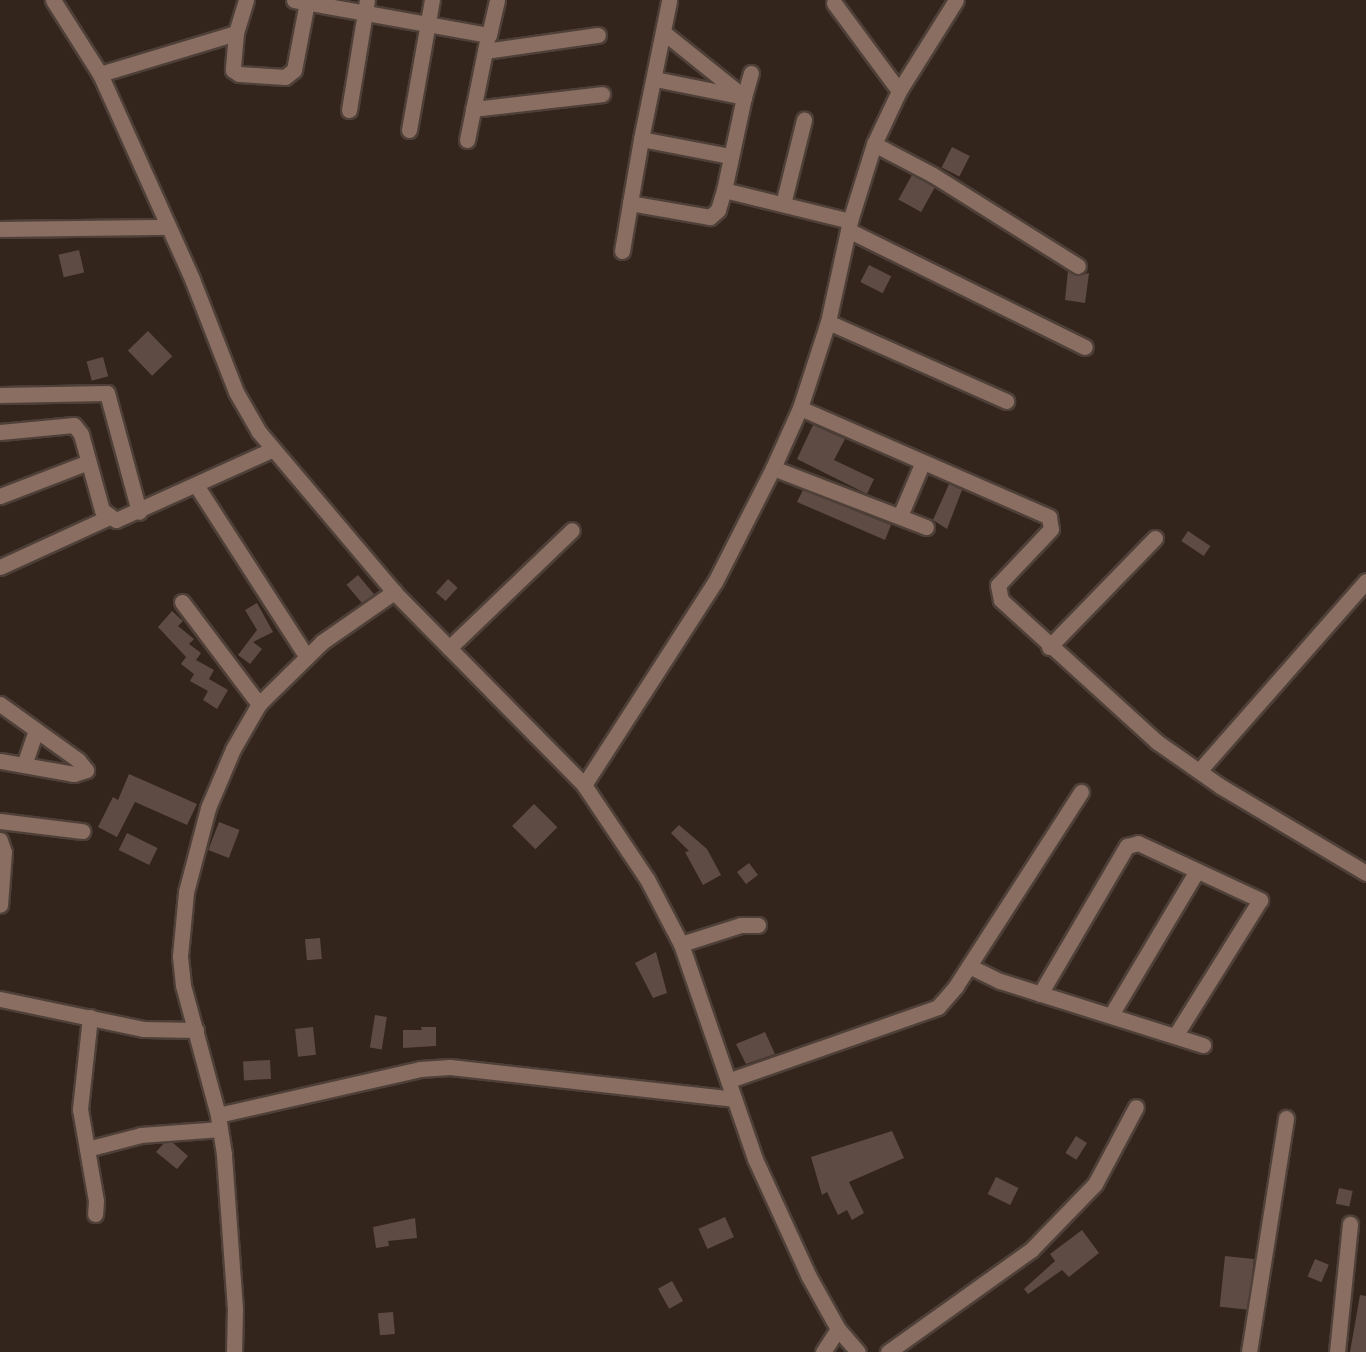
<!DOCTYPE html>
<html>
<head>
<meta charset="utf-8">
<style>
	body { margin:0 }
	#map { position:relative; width:1366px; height:1352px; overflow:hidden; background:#33241c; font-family:"Public Sans",sans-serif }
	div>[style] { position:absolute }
	.building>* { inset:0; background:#5e4c44; transform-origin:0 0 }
	.roads { filter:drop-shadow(2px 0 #4e4038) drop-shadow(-2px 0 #4e4038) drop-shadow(0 2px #4e4038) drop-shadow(0 -2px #4e4038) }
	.minor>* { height:15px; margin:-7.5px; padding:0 7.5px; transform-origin:7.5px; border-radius:7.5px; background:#896e61 }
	span { translate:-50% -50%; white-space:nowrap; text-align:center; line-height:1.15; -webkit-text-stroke:6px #33241c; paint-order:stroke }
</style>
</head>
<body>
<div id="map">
	<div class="building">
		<i style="left:952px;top:147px;width:20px;height:23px;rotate:27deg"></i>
		<i style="left:912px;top:175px;width:26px;height:28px;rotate:29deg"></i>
		<i style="left:79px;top:250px;width:23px;height:21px;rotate:77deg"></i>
		<i style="left:869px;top:265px;width:25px;height:19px;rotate:27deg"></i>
		<i style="clip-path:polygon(1068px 271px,1077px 276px,1089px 273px,1085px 303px,1065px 300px)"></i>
		<i style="left:148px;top:331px;width:35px;height:28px;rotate:46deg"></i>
		<i style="left:103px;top:357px;width:20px;height:17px;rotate:75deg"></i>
		<i style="clip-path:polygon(813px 425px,845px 439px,834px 460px,874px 479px,867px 494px,797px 459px)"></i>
		<i style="clip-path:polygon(949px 484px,962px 490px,947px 529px,933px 520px)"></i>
		<i style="clip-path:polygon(803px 490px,891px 525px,885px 540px,797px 502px)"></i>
		<i style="left:1188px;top:531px;width:27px;height:12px;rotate:34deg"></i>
		<i style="left:358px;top:575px;width:25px;height:15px;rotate:50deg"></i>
		<i style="left:448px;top:579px;width:13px;height:18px;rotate:42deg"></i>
		<i style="clip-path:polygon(257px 603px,273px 632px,253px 642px,262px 649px,250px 664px,238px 655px,257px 630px,245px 610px)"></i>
		<i style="clip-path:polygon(172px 611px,183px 621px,178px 626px,194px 639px,189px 644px,201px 653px,196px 660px,214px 670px,209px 679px,228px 690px,217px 709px,203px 700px,208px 691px,190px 681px,194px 674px,181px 664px,186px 657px,158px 627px)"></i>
		<i style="clip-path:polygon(129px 774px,197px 804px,187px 825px,135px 802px,117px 837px,98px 827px,113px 797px,118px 800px)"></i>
		<i style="left:534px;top:804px;width:33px;height:31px;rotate:45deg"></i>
		<i style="left:219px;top:822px;width:22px;height:30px;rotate:21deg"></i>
		<i style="clip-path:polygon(679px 825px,707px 849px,721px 875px,703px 885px,685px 852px,689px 851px,671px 833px)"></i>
		<i style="left:127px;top:833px;width:34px;height:19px;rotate:26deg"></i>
		<i style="left:749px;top:863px;width:15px;height:15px;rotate:53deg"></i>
		<i style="left:320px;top:938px;width:21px;height:15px;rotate:85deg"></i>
		<i style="clip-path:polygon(656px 952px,667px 993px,653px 998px,635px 963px)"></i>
		<i style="left:375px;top:1015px;width:12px;height:33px;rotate:9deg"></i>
		<i style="left:313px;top:1027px;width:28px;height:18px;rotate:84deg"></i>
		<i style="clip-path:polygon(421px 1027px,436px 1027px,436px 1046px,403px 1048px,403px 1030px,422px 1030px)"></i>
		<i style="clip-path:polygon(765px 1032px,775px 1054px,746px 1064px,736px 1044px)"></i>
		<i style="left:270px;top:1060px;width:19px;height:27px;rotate:87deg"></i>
		<i style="clip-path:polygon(892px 1131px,904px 1158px,849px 1182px,864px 1213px,852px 1220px,847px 1210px,838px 1215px,827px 1192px,822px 1195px,811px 1157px)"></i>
		<i style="left:1076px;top:1136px;width:13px;height:20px;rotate:32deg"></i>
		<i style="clip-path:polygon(172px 1142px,188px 1156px,177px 1169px,156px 1152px,164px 1143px)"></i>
		<i style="left:996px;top:1177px;width:25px;height:19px;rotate:26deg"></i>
		<i style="left:1339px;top:1188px;width:14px;height:16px;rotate:12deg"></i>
		<i style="left:725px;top:1217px;width:22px;height:29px;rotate:66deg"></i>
		<i style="clip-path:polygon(415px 1218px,417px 1238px,388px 1241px,389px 1246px,376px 1248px,373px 1227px)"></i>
		<i style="clip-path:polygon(1082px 1230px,1099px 1253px,1069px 1277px,1062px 1270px,1028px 1294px,1024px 1289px,1055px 1261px,1050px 1254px)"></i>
		<i style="left:1225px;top:1256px;width:29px;height:51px;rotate:6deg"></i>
		<i style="left:1315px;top:1259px;width:15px;height:19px;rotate:23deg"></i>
		<i style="left:672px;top:1281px;width:23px;height:16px;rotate:61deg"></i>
		<i style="clip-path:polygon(1360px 1295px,1366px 1296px,1366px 1352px,1350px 1352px)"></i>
		<i style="left:393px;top:1312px;width:22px;height:15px;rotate:85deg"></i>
	</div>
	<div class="roads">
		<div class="minor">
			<i style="left:53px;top:0;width:88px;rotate:57.6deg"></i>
			<i style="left:100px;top:74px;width:225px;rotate:65.8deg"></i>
			<i style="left:192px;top:279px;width:121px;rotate:68.7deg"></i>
			<i style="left:236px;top:392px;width:46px;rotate:60.1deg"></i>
			<i style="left:259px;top:432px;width:209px;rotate:49.8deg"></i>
			<i style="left:394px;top:592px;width:271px;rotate:45.4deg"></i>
			<i style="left:584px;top:785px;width:113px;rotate:56.2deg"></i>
			<i style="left:647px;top:879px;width:73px;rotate:62.4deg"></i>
			<i style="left:681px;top:944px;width:227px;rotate:71deg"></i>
			<i style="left:755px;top:1159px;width:128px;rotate:65.4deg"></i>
			<i style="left:808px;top:1275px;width:62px;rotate:60.9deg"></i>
			<i style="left:838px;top:1329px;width:30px;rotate:49deg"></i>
			<i style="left:246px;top:0;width:34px;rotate:107deg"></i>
			<i style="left:236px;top:33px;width:37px;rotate:95deg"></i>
			<i style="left:233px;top:70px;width:7px;rotate:34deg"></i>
			<i style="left:239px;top:74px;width:46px;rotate:3.7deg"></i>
			<i style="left:285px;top:77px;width:11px;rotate:-38deg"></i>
			<i style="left:294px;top:70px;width:69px;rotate:-79.2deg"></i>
			<i style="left:294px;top:0;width:198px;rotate:10.2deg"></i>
			<i style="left:489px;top:35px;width:36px;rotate:-77deg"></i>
			<i style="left:834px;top:3px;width:109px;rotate:53.5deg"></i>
			<i style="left:663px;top:32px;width:104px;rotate:38.7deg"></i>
			<i style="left:744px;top:97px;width:95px;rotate:102.1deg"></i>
			<i style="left:724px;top:190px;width:130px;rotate:13.8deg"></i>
			<i style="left:485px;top:51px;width:114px;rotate:-8.1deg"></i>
			<i style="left:100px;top:74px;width:142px;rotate:-16.8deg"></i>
			<i style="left:655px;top:79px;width:91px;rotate:11.4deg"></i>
			<i style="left:744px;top:97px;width:25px;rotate:-74deg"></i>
			<i style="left:473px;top:109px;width:130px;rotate:-6.6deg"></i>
			<i style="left:349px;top:110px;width:111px;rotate:-80.7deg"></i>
			<i style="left:409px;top:130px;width:132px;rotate:-80deg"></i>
			<i style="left:641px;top:139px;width:141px;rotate:-78.5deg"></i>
			<i style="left:467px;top:140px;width:101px;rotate:-78.6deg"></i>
			<i style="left:874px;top:144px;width:67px;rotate:27.7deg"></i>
			<i style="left:933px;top:175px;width:171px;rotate:32.1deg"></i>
			<i style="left:724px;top:190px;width:21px;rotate:107deg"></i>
			<i style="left:718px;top:210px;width:11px;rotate:139deg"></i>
			<i style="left:710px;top:217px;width:81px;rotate:-170.1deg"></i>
			<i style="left:630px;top:203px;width:65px;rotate:-80.2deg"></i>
			<i style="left:641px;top:139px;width:91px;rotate:10.8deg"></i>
			<i style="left:783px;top:204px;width:87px;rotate:-76deg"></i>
			<i style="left:0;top:229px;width:168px;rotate:-0.7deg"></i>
			<i style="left:848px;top:230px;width:264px;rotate:26.3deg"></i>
			<i style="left:622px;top:251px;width:49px;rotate:-80.5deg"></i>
			<i style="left:828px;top:322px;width:195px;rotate:23.9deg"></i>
			<i style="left:0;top:395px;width:107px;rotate:-1.1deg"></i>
			<i style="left:107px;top:393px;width:123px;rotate:74.9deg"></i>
			<i style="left:800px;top:408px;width:272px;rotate:23.6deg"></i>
			<i style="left:1049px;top:517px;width:12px;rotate:81deg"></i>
			<i style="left:1051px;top:529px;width:77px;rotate:133.4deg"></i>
			<i style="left:998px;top:585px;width:15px;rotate:79deg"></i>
			<i style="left:1001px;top:600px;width:211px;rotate:42.3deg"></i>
			<i style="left:1157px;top:742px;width:77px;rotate:34.9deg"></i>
			<i style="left:1220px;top:786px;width:170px;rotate:30.8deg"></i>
			<i style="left:0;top:432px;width:74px;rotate:-5.4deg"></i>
			<i style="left:74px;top:425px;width:11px;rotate:52deg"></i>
			<i style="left:81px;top:434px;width:79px;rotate:74.6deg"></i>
			<i style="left:102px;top:510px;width:17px;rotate:36deg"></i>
			<i style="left:116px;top:520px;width:170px;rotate:-24.3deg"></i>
			<i style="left:773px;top:468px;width:164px;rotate:21.1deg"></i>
			<i style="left:196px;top:485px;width:203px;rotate:57.2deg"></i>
			<i style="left:0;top:496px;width:94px;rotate:-21.1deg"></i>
			<i style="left:900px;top:516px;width:56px;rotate:-67.1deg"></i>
			<i style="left:0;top:567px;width:118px;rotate:-24.6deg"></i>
			<i style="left:182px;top:602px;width:128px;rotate:53deg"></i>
			<i style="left:1049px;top:647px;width:152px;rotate:-45.8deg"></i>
			<i style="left:449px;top:648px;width:170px;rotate:-43.8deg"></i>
			<i style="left:0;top:704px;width:96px;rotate:35.7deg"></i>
			<i style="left:78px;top:760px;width:13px;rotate:51deg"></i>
			<i style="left:86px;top:770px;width:13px;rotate:162deg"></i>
			<i style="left:74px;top:774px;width:75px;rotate:-170deg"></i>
			<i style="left:24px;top:765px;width:37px;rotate:-71deg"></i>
			<i style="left:1199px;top:771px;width:253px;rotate:-48.7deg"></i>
			<i style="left:584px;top:785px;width:242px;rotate:-57.2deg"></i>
			<i style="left:715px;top:582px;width:128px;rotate:-63deg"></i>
			<i style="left:773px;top:468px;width:66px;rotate:-65.8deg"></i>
			<i style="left:800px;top:408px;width:90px;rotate:-72deg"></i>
			<i style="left:828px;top:322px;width:103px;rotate:-77.7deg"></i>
			<i style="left:850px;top:221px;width:81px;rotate:-72.7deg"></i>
			<i style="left:874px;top:144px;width:59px;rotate:-64.7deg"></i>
			<i style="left:899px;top:91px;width:107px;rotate:-57.9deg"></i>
			<i style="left:0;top:821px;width:83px;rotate:7deg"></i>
			<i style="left:0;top:840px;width:13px;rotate:72deg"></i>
			<i style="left:4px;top:852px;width:53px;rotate:94.3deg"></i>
			<i style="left:681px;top:944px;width:63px;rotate:-17.6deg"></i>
			<i style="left:741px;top:925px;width:17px"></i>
			<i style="left:969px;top:966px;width:34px;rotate:26deg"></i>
			<i style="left:1000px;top:981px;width:213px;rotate:17.5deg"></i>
			<i style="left:1040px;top:994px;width:172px;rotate:-59.6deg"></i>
			<i style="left:1127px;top:846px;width:11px;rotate:-15deg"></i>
			<i style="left:1138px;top:843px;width:135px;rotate:25deg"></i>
			<i style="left:1260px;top:900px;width:160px;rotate:122deg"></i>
			<i style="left:0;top:999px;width:147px;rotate:11.8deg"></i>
			<i style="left:144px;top:1029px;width:52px;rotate:1.1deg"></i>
			<i style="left:1111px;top:1015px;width:168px;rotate:-59.2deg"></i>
			<i style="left:90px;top:1017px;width:93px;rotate:96.2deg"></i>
			<i style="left:80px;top:1109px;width:93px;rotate:80.1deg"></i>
			<i style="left:96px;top:1201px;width:13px;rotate:94deg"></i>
			<i style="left:730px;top:1080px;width:220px;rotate:-19.3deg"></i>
			<i style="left:938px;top:1007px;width:28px;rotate:-49deg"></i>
			<i style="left:956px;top:986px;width:231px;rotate:-57.2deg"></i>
			<i style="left:218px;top:1115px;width:207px;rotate:-12.8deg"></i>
			<i style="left:420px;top:1069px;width:30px;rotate:-4deg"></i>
			<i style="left:450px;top:1067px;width:286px;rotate:6.4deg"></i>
			<i style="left:87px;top:1149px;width:56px;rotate:-14.5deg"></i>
			<i style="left:141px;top:1135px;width:79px;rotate:-4.3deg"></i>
			<i style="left:234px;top:1352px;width:43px;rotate:-88.7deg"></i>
			<i style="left:235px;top:1309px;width:155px;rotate:-94.1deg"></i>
			<i style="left:224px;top:1154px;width:39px;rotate:-99deg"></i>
			<i style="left:218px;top:1115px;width:135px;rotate:-105.1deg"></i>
			<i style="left:183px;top:985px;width:29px;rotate:-96deg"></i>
			<i style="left:180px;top:956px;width:64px;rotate:-84.6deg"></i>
			<i style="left:186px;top:892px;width:87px;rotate:-75.3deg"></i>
			<i style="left:208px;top:808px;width:64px;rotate:-67deg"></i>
			<i style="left:233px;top:749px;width:52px;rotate:-60deg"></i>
			<i style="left:259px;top:704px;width:88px;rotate:-44.5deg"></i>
			<i style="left:322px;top:642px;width:88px;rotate:-34.8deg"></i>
			<i style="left:823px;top:1352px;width:27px;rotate:-57deg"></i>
			<i style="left:888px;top:1352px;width:176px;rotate:-35.5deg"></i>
			<i style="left:1031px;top:1250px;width:92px;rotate:-45.9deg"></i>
			<i style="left:1095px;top:1184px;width:87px;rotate:-62deg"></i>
			<i style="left:1249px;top:1352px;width:237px;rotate:-81deg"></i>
			<i style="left:1337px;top:1352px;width:129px;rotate:-84.2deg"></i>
		</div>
	</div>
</div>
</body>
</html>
